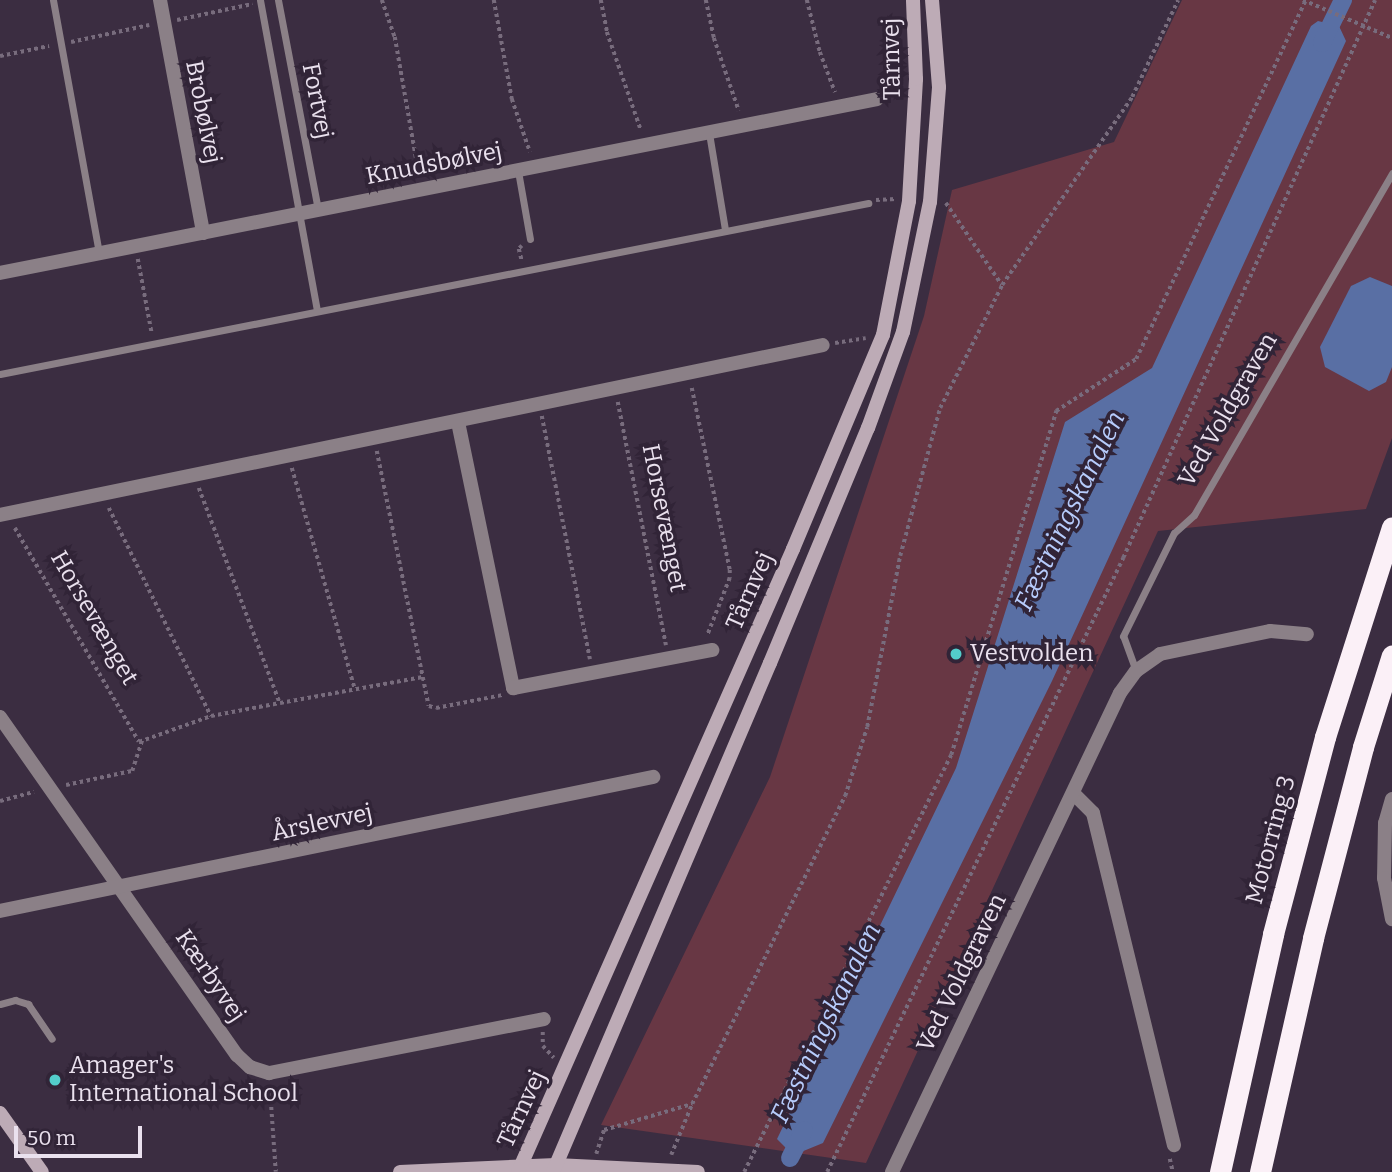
<!DOCTYPE html>
<html>
<head>
<meta charset="utf-8">
<style>
	body { margin:0 }
	#map { position:relative; width:1392px; height:1172px; overflow:hidden; background:#3b2d41; font-family:Bitter,serif }
	div>[style] { position:absolute }
	.green>* { inset:0; background:#683744 }
	.water>* { inset:0; background:#596fa4 }
	.canal>* { height:18px; margin:-9px; padding:0 9px; transform-origin:9px; border-radius:9px; background:#596fa4 }
	.path>* { height:3.5px; margin-top:-1.75px; transform-origin:0; background:repeating-linear-gradient(90deg,#786c7d 0 3.5px,transparent 0 7px) }
	.lane>* { height:7px; margin:-3.5px; padding:0 3.5px; transform-origin:3.5px; border-radius:3.5px; background:#8b8087 }
	.street>* { height:14px; margin:-7px; padding:0 7px; transform-origin:7px; border-radius:7px; background:#8b8087 }
	.secondary>* { height:14px; margin:-7px; padding:0 7px; transform-origin:7px; border-radius:7px; background:#bdabb6 }
	.highway>* { height:21px; margin:-10.5px; padding:0 10.5px; transform-origin:10.5px; border-radius:10.5px; background:#fbf0f7 }
	.dots>* { width:19px; height:19px; translate:-50% -50%; box-sizing:border-box; border:4px solid #312437; border-radius:50% }
	span { translate:-50% -50%; white-space:nowrap; text-align:center; line-height:1.15; -webkit-text-stroke:7px #312437; paint-order:stroke }
	.street-label { font-size:24px; color:#eae1ee }
	.poi-label { font-size:24px; color:#eae1ee }
	.left { translate:0 -50%; text-align:left }
	.water-label { font-size:26px; color:#b7ccfc; font-style:italic }
	.scale { position:absolute; left:14px; top:1126px; width:128px; height:32px; box-sizing:border-box; border:4px solid #eae1ee; border-top:0; padding-left:9px; font-size:21px; line-height:24px; white-space:nowrap; color:#eae1ee; -webkit-text-stroke:5px #312437; paint-order:stroke }
</style>
</head>
<body>
<div id="map">
	<div class="green">
		<i style="clip-path:polygon(1182px 0,1392px 0,1392px 438px,1366px 509px,1158px 531px,866px 1163px,601px 1125px,770px 777px,924px 316px,952px 190px,1114px 142px)"></i>
	</div>
	<div class="water">
		<i style="clip-path:polygon(1318px 21px,1339px 26px,1346px 41px,1052px 681px,823px 1143px,801px 1152px,787px 1149px,777px 1139px,956px 768px,1065px 422px,1152px 368px,1311px 26px)"></i>
		<i style="clip-path:polygon(1370px 277px,1392px 286px,1392px 367px,1386px 382px,1369px 391px,1325px 367px,1320px 347px,1351px 286px)"></i>
	</div>
	<div class="canal">
		<i style="left:1322px;top:43px;width:48px;rotate:-64deg"></i>
		<i style="left:790px;top:1158px;width:31px;rotate:-63deg"></i>
	</div>
	<div class="path">
		<i style="left:382px;top:0;width:39px;rotate:71deg"></i>
		<i style="left:395px;top:37px;width:139px;rotate:80.1deg"></i>
		<i style="left:494px;top:0;width:101px;rotate:79.7deg"></i>
		<i style="left:512px;top:99px;width:56px;rotate:71.2deg"></i>
		<i style="left:601px;top:0;width:33px;rotate:79deg"></i>
		<i style="left:607px;top:32px;width:104px;rotate:70.9deg"></i>
		<i style="left:706px;top:0;width:39px;rotate:78deg"></i>
		<i style="left:714px;top:38px;width:77px;rotate:71.1deg"></i>
		<i style="left:807px;top:0;width:54px;rotate:76deg"></i>
		<i style="left:820px;top:52px;width:43px;rotate:69.4deg"></i>
		<i style="left:1303px;top:0;width:97px;rotate:23.1deg"></i>
		<i style="left:177px;top:20px;width:77px;rotate:-12deg"></i>
		<i style="left:71px;top:42px;width:80px;rotate:-12.3deg"></i>
		<i style="left:0;top:56px;width:50px;rotate:-11.5deg"></i>
		<i style="left:885px;top:89px;width:9px;rotate:-49deg"></i>
		<i style="left:891px;top:82px;width:11px;rotate:-5deg"></i>
		<i style="left:876px;top:200px;width:20px;rotate:-3deg"></i>
		<i style="left:946px;top:203px;width:99px;rotate:55.7deg"></i>
		<i style="left:522px;top:246px;width:4px;rotate:135deg"></i>
		<i style="left:519px;top:249px;width:12px;rotate:76deg"></i>
		<i style="left:138px;top:259px;width:76px;rotate:79.4deg"></i>
		<i style="left:835px;top:343px;width:31px;rotate:-9deg"></i>
		<i style="left:692px;top:388px;width:186px;rotate:78.2deg"></i>
		<i style="left:730px;top:570px;width:8px;rotate:90deg"></i>
		<i style="left:730px;top:578px;width:60px;rotate:111.4deg"></i>
		<i style="left:618px;top:402px;width:248px;rotate:78.8deg"></i>
		<i style="left:542px;top:416px;width:248px;rotate:78.8deg"></i>
		<i style="left:377px;top:451px;width:260px;rotate:78.5deg"></i>
		<i style="left:429px;top:706px;width:7px;rotate:16deg"></i>
		<i style="left:436px;top:708px;width:67px;rotate:-11.1deg"></i>
		<i style="left:292px;top:468px;width:230px;rotate:74.1deg"></i>
		<i style="left:199px;top:488px;width:230px;rotate:69.4deg"></i>
		<i style="left:280px;top:703px;width:145px;rotate:-10.3deg"></i>
		<i style="left:109px;top:508px;width:232px;rotate:63.9deg"></i>
		<i style="left:15px;top:528px;width:247px;rotate:59.9deg"></i>
		<i style="left:139px;top:742px;width:77px;rotate:-19.9deg"></i>
		<i style="left:211px;top:716px;width:70px;rotate:-10.7deg"></i>
		<i style="left:66px;top:785px;width:67px;rotate:-12deg"></i>
		<i style="left:132px;top:771px;width:32px;rotate:-72deg"></i>
		<i style="left:0;top:801px;width:35px;rotate:-15deg"></i>
		<i style="left:543px;top:1032px;width:14px;rotate:90deg"></i>
		<i style="left:543px;top:1046px;width:16px;rotate:47deg"></i>
		<i style="left:270px;top:1086px;width:86px;rotate:86deg"></i>
		<i style="left:596px;top:1154px;width:25px;rotate:-72deg"></i>
		<i style="left:604px;top:1130px;width:92px;rotate:-16.5deg"></i>
		<i style="left:671px;top:1155px;width:55px;rotate:-67.6deg"></i>
		<i style="left:692px;top:1104px;width:344px;rotate:-63.6deg"></i>
		<i style="left:845px;top:796px;width:72px;rotate:-72.3deg"></i>
		<i style="left:867px;top:727px;width:174px;rotate:-79.1deg"></i>
		<i style="left:900px;top:556px;width:153px;rotate:-74.9deg"></i>
		<i style="left:940px;top:408px;width:138px;rotate:-63.2deg"></i>
		<i style="left:1002px;top:285px;width:229px;rotate:-55.3deg"></i>
		<i style="left:1132px;top:97px;width:107px;rotate:-64.6deg"></i>
		<i style="left:1170px;top:1159px;width:13px;rotate:77deg"></i>
		<i style="left:744px;top:1172px;width:466px;rotate:-63.6deg"></i>
		<i style="left:951px;top:755px;width:360px;rotate:-73deg"></i>
		<i style="left:1056px;top:411px;width:95px;rotate:-33deg"></i>
		<i style="left:1136px;top:359px;width:397px;rotate:-64.7deg"></i>
		<i style="left:827px;top:1172px;width:682px;rotate:-64.26deg"></i>
		<i style="left:1123px;top:558px;width:612px;rotate:-65.7deg"></i>
	</div>
	<div class="lane">
		<i style="left:53px;top:0;width:257px;rotate:79.7deg"></i>
		<i style="left:260px;top:0;width:316px;rotate:79.6deg"></i>
		<i style="left:278px;top:0;width:213px;rotate:79.2deg"></i>
		<i style="left:709px;top:133px;width:98px;rotate:80.6deg"></i>
		<i style="left:518px;top:171px;width:69px;rotate:80deg"></i>
		<i style="left:0;top:374px;width:885px;rotate:-11.14deg"></i>
		<i style="left:1136px;top:671px;width:37px;rotate:-110deg"></i>
		<i style="left:1123px;top:636px;width:115px;rotate:-63.7deg"></i>
		<i style="left:1174px;top:533px;width:27px;rotate:-42deg"></i>
		<i style="left:1194px;top:515px;width:395px;rotate:-59.9deg"></i>
		<i style="left:0;top:1004px;width:16px;rotate:-15deg"></i>
		<i style="left:15px;top:1000px;width:14px;rotate:17deg"></i>
		<i style="left:28px;top:1004px;width:42px;rotate:55.6deg"></i>
	</div>
	<div class="street">
		<i style="left:160px;top:0;width:237px;rotate:79.5deg"></i>
		<i style="left:0;top:273px;width:894px;rotate:-11.22deg"></i>
		<i style="left:458px;top:422px;width:272px;rotate:78.3deg"></i>
		<i style="left:513px;top:688px;width:203px;rotate:-10.8deg"></i>
		<i style="left:0;top:515px;width:840px;rotate:-11.67deg"></i>
		<i style="left:0;top:717px;width:413px;rotate:55deg"></i>
		<i style="left:237px;top:1055px;width:18px;rotate:43deg"></i>
		<i style="left:250px;top:1067px;width:20px;rotate:18deg"></i>
		<i style="left:269px;top:1073px;width:280px;rotate:-11.1deg"></i>
		<i style="left:1073px;top:793px;width:28px;rotate:45deg"></i>
		<i style="left:1093px;top:813px;width:342px;rotate:76.3deg"></i>
		<i style="left:1392px;top:799px;width:25px;rotate:106deg"></i>
		<i style="left:1385px;top:823px;width:55px;rotate:91deg"></i>
		<i style="left:1384px;top:878px;width:42px;rotate:79deg"></i>
		<i style="left:0;top:911px;width:667px;rotate:-11.6deg"></i>
		<i style="left:892px;top:1172px;width:530px;rotate:-64.55deg"></i>
		<i style="left:1120px;top:693px;width:27px;rotate:-54deg"></i>
		<i style="left:1136px;top:671px;width:29px;rotate:-35deg"></i>
		<i style="left:1160px;top:654px;width:112px;rotate:-11.8deg"></i>
		<i style="left:1270px;top:631px;width:37px;rotate:5deg"></i>
	</div>
	<div class="secondary">
		<i style="left:0;top:1113px;width:72px;rotate:54.6deg"></i>
		<i style="left:400px;top:1172px;width:156px;rotate:-2.6deg"></i>
		<i style="left:556px;top:1165px;width:142px;rotate:2.8deg"></i>
		<i style="left:518px;top:1172px;width:681px;rotate:-66.18deg"></i>
		<i style="left:793px;top:549px;width:232px;rotate:-67.2deg"></i>
		<i style="left:883px;top:335px;width:136px;rotate:-79deg"></i>
		<i style="left:909px;top:201px;width:122px;rotate:-86.7deg"></i>
		<i style="left:916px;top:79px;width:79px;rotate:-92.2deg"></i>
		<i style="left:553px;top:1172px;width:553px;rotate:-66.91deg"></i>
		<i style="left:770px;top:663px;width:255px;rotate:-67.4deg"></i>
		<i style="left:868px;top:428px;width:102px;rotate:-70deg"></i>
		<i style="left:903px;top:332px;width:133px;rotate:-78.3deg"></i>
		<i style="left:930px;top:202px;width:115px;rotate:-85.5deg"></i>
		<i style="left:939px;top:87px;width:87px;rotate:-94.6deg"></i>
	</div>
	<div class="highway">
		<i style="left:1220px;top:1172px;width:244px;rotate:-77.4deg"></i>
		<i style="left:1273px;top:934px;width:204px;rotate:-75.2deg"></i>
		<i style="left:1325px;top:737px;width:220px;rotate:-72.3deg"></i>
		<i style="left:1260px;top:1172px;width:240px;rotate:-77.2deg"></i>
		<i style="left:1313px;top:938px;width:197px;rotate:-75.3deg"></i>
		<i style="left:1363px;top:747px;width:96px;rotate:-72.5deg"></i>
	</div>
	<div class="dots">
		<i style="left:956px;top:654px;background:#53cdcb"></i>
		<i style="left:55px;top:1080px;background:#53cdcb"></i>
	</div>
	<div class="street-label">
		<span style="left:892px;top:59px;rotate:-91deg">Tårnvej</span>
		<span style="left:317px;top:101px;rotate:79deg">Fortvej</span>
		<span style="left:203px;top:112px;rotate:79deg">Brobølvej</span>
		<span style="left:434px;top:164px;rotate:-11deg">Knudsbølvej</span>
		<span style="left:1228px;top:410px;rotate:-60deg">Ved Voldgraven</span>
		<span style="left:664px;top:518px;rotate:79deg">Horsevænget</span>
		<span style="left:750px;top:591px;rotate:-66deg">Tårnvej</span>
		<span style="left:94px;top:618px;rotate:60deg">Horsevænget</span>
		<span style="left:322px;top:823px;rotate:-12deg">Årslevvej</span>
		<span style="left:1271px;top:840px;rotate:-75deg">Motorring 3</span>
		<span style="left:962px;top:973px;rotate:-64deg">Ved Voldgraven</span>
		<span style="left:210px;top:976px;rotate:56deg">Kærbyvej</span>
		<span style="left:522px;top:1109px;rotate:-65deg">Tårnvej</span>
	</div>
	<div class="poi-label">
		<span class="left" style="left:970px;top:654px">Vestvolden</span>
		<span class="left" style="left:69px;top:1080px">Amager's<br>International School</span>
	</div>
	<div class="water-label">
		<span style="left:1070px;top:511px;rotate:-64deg">Fæstningskanalen</span>
		<span style="left:826px;top:1023px;rotate:-64deg">Fæstningskanalen</span>
	</div>
	<div class="scale">50 m</div>
</div>
</body>
</html>
